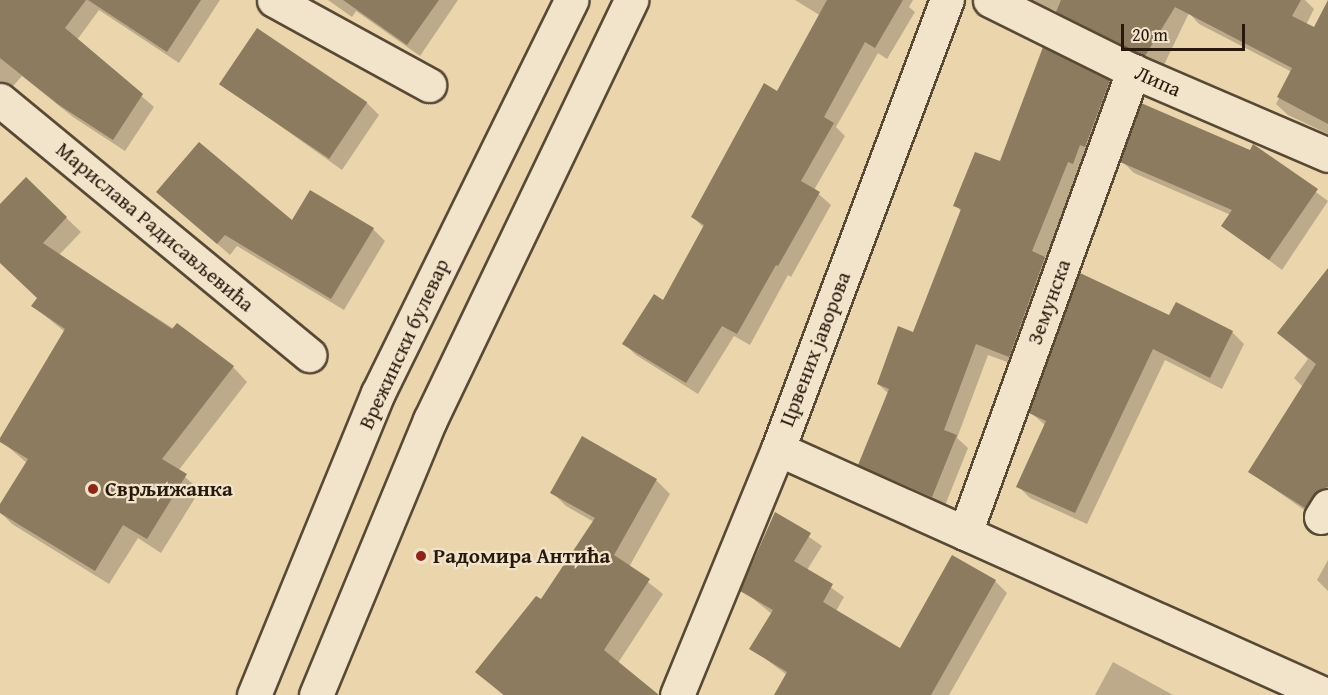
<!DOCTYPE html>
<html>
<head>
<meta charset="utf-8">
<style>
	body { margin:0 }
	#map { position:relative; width:1328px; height:695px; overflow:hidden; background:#ebd5ad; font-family:"Gentium Book Plus",serif }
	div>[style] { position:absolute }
	.shadow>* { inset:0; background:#0003 }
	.building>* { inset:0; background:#8d7b60; transform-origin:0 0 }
	.roads { filter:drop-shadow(2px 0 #584935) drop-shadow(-2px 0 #584935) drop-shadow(0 2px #584935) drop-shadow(0 -2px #584935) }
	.minor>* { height:33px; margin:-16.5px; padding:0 16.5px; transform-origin:16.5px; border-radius:16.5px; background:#f2e4ca }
	.secondary>* { height:33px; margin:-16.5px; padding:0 16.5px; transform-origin:16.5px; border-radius:16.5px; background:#f2e4ca }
	.dots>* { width:16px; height:16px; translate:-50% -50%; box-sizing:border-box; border:3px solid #f2e4ca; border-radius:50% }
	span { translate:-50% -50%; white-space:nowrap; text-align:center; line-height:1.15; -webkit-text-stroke:4.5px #f2e4ca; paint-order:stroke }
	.street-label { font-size:21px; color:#271a0d }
	.poi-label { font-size:21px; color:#271a0d; font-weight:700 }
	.left { translate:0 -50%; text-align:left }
	.scale { position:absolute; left:1121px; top:24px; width:124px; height:27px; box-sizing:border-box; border:3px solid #271a0d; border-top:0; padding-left:8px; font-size:18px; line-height:21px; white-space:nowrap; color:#271a0d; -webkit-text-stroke:4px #f2e4ca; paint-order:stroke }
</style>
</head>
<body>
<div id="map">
	<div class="shadow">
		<i style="clip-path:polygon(0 0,220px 0,179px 63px,99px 10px,77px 40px,154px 107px,125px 151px,73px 117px,22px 76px,0 101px)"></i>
		<i style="clip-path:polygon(328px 0,458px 0,420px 56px,356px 11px,352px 17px)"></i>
		<i style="clip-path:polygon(795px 0,913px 0,909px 7px,915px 12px,887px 59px,878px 53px,836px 127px,845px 136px,814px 190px,831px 205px,791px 277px,788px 275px,750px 345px,734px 336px,698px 394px,636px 355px,624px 344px,664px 302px,704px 228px,693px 217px,778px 93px,821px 16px)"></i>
		<i style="clip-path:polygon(1027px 0,1305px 0,1314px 9px,1306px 25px,1328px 37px,1328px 134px,1288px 115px,1276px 104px,1292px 72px,1199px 24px,1189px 13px,1162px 69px,1070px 24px,1059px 12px)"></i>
		<i style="clip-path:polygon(1109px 82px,1121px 94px,1080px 173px,1045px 259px,1057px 270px,1021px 367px,988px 355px,957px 438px,968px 448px,944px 508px,872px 476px,860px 464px,889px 394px,878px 384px,914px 334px,962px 212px,955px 205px,1001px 163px)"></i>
		<i style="clip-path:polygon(223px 85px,367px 103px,379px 115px,342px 170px)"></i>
		<i style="clip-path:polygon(1254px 146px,1328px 201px,1282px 270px,1223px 226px,1231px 215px,1134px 173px,1122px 161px,1250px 152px)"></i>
		<i style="clip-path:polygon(26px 179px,81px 232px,59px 255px,233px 367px,247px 382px,178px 471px,200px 490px,161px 553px,138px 538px,109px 584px,12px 524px,0 512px,27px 463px,0 440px,65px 332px,33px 306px,38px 298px,0 261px,0 206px)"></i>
		<i style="clip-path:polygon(158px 192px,292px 223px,311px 192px,373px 229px,385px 241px,344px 310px,237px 246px,230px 255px)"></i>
		<i style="clip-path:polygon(1328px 282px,1328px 506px,1317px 519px,1250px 472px,1303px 387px,1294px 378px,1308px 359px,1279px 333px)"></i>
		<i style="clip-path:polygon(1176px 304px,1232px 332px,1244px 344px,1222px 389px,1165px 360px,1087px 524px,1030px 498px,1018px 486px,1046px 426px,1030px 412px,1170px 317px)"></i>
		<i style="clip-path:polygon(656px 480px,670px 494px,629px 567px,663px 594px,618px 663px,652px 695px,503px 695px,477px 672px,541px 601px,594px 522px,566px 506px,552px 492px)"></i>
		<i style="clip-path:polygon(776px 514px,822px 546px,807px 570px,844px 597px,836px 611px,901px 650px,995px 581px,1007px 593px,949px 695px,781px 695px,787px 675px,751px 648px,772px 614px,742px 590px)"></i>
		<i style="clip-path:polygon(1328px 560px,1328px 591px,1317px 580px)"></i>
		<i style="clip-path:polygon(1113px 662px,1173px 695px,1095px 695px)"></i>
	</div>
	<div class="building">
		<i style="clip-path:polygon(0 0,86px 0,65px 28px,143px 94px,113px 140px,59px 105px,0 58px)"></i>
		<i style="clip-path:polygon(88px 0,201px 0,167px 52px)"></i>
		<i style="clip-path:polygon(343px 0,439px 0,407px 45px)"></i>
		<i style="clip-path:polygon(827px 0,903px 0,875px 48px,865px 42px,824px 117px,834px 123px,801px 181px,820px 192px,778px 266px,776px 265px,737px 334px,722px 326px,686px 383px,622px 344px,654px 294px,663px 300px,704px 225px,691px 217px,764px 83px,777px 91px)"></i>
		<i style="clip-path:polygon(1061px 0,1301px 0,1292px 16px,1314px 27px,1328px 0,1328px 124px,1277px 97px,1292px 68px,1175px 7px,1145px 56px,1056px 12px)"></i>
		<i style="left:257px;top:28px;width:133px;height:68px;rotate:34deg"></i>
		<i style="clip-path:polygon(1043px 47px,1110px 80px,1085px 147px,1080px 145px,1073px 164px,1068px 162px,1032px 251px,1045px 257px,1009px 357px,976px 344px,944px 430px,957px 435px,932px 497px,858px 465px,889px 389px,877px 384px,898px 326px,913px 332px,961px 209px,953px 206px,975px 152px,1000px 161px)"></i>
		<i style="clip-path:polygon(1141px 103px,1250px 150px,1253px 144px,1318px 189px,1269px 260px,1221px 226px,1232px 210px,1120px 162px)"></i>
		<i style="clip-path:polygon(199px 142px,292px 220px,310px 190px,374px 228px,331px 299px,225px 235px,217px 244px,156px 192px)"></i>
		<i style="clip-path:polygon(26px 177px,67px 217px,43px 243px,172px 329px,177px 323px,234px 366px,162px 459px,187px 474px,147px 539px,123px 525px,95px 571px,0 513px,0 504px,28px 459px,0 442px,0 438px,65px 329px,31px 306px,37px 298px,0 263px,0 204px)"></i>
		<i style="clip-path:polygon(1328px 268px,1328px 487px,1319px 490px,1305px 508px,1248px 472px,1316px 364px,1277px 333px)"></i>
		<i style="clip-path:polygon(1080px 273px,1169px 315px,1176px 302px,1233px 331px,1210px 378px,1153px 349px,1075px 513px,1016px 487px,1046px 421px,1029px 413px)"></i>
		<i style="clip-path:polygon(582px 436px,657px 479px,614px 555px,650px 579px,604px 650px,659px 695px,504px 695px,475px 672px,536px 596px,541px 599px,595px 518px,550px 493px)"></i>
		<i style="clip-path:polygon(775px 512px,811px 533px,794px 561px,833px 584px,823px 602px,900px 648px,952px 555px,996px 580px,931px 695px,774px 695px,787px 672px,749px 649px,773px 610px,740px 591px)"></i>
	</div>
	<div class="roads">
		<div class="minor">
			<i style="left:274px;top:0;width:177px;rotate:28.7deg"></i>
			<i style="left:990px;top:0;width:160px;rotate:26.4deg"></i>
			<i style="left:1133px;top:71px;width:212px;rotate:23.3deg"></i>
			<i style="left:0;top:100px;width:401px;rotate:39.5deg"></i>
			<i style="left:778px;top:449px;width:601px;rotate:24.18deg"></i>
			<i style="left:1321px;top:517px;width:13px;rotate:-58deg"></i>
			<i style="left:965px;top:533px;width:492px;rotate:-70deg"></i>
			<i style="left:677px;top:695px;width:266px;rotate:-67.7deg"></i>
			<i style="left:778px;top:449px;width:480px;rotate:-69.4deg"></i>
		</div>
		<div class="secondary">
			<i style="left:254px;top:695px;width:326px;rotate:-67.7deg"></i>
			<i style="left:378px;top:393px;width:438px;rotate:-63.8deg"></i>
			<i style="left:316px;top:695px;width:298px;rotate:-67.5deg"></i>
			<i style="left:430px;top:420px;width:466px;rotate:-64.4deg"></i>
		</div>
	</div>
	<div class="dots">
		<i style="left:93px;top:489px;background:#8f2418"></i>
		<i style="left:421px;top:556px;background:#8f2418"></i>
	</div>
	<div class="street-label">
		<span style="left:1158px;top:81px;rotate:24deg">Липа</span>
		<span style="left:155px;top:227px;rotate:40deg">Марислава Радисављевића</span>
		<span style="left:1049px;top:302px;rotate:-70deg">Земунска</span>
		<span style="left:404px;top:344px;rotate:-65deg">Врежински булевар</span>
		<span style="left:815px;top:349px;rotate:-69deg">Црвених јаворова</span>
	</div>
	<div class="poi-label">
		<span class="left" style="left:105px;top:489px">Сврљижанка</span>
		<span class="left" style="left:433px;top:556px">Радомира Антића</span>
	</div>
	<div class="scale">20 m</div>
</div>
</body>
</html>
